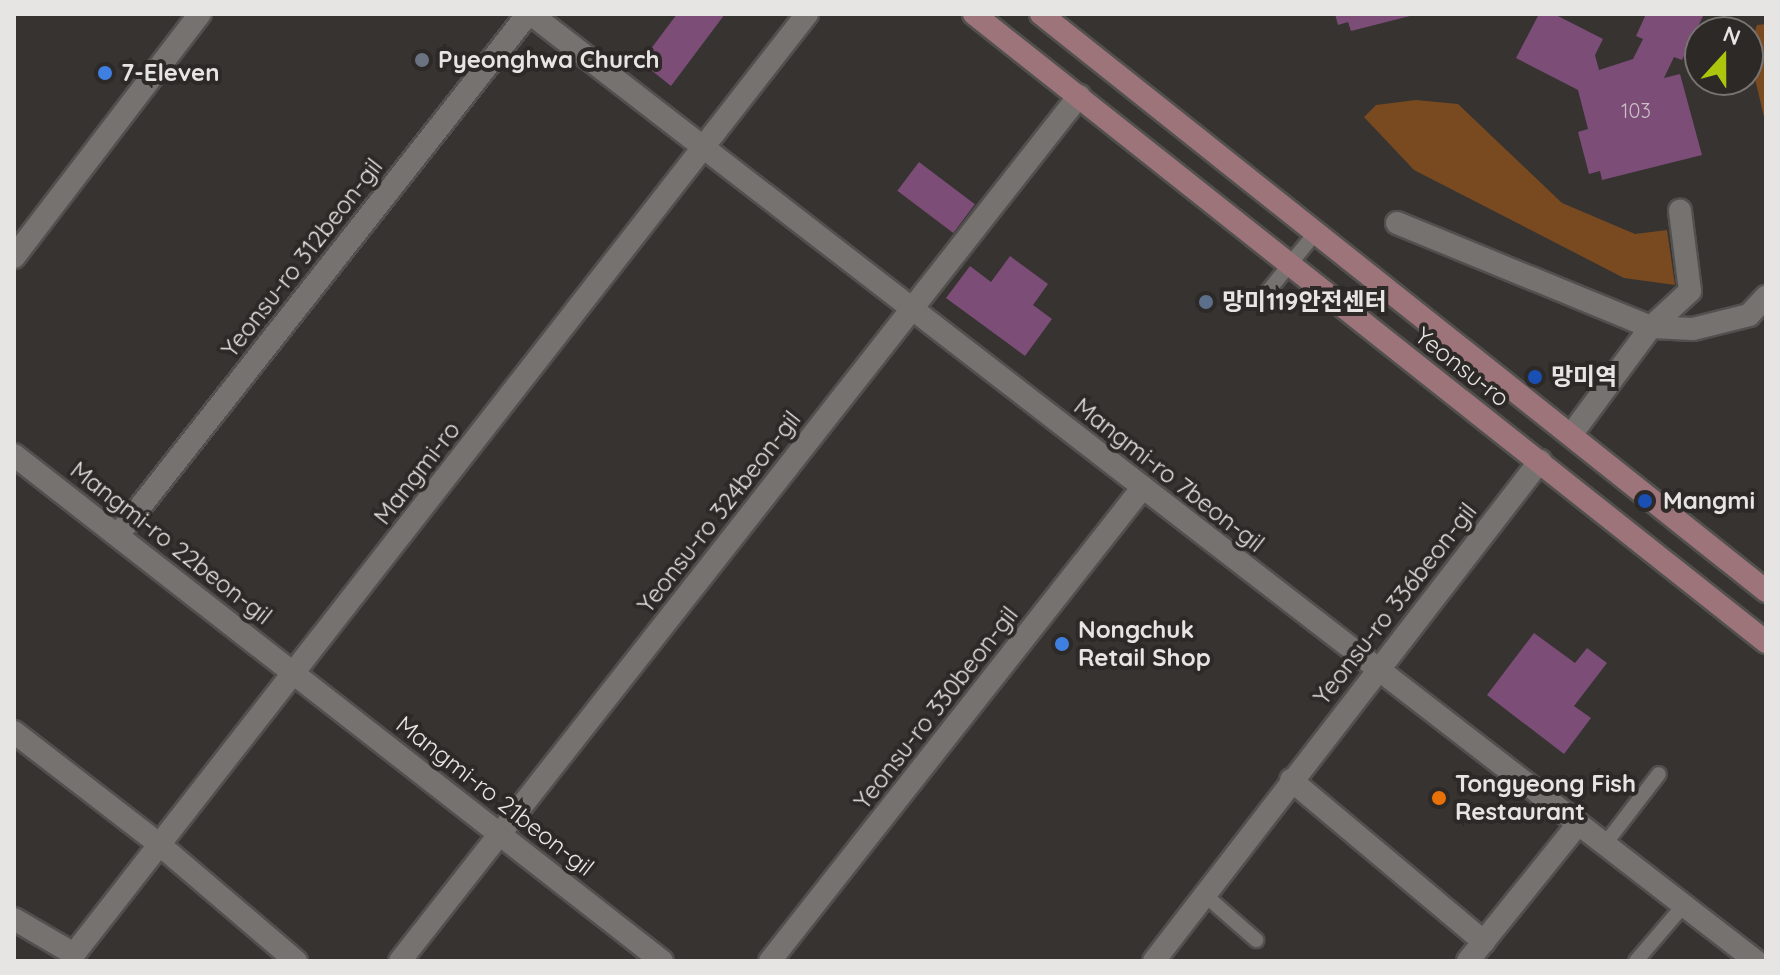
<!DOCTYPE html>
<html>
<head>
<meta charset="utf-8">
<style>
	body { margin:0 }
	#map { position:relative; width:1780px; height:975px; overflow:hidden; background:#363331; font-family:Quicksand,"Noto Sans KR",sans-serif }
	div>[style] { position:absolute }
	.green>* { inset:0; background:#794a20 }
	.building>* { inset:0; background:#7b4d77; transform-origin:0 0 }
	.roads { filter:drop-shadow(2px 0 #52504e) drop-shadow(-2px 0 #52504e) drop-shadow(0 2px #52504e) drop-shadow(0 -2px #52504e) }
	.service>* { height:14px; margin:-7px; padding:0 7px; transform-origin:7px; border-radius:7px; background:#75726f }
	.pedestrian>* { height:22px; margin:-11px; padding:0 11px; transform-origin:11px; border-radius:11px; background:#75726f }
	.minor>* { height:22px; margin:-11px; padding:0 11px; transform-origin:11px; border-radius:11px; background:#75726f }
	.tertiary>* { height:22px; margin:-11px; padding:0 11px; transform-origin:11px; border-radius:11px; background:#75726f }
	.secondary>* { height:22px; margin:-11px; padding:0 11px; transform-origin:11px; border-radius:11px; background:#9c747a }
	.dots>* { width:22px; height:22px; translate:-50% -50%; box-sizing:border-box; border:4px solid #2c2927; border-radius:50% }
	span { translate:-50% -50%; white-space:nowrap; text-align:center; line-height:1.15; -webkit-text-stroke:8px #2c2927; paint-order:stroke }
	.number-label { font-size:20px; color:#ccbfc8 }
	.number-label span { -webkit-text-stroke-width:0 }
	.poi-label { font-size:24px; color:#e7e5e3; font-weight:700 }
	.left { translate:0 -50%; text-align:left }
	.street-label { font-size:24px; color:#e7e5e3 }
	.frame { position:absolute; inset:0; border:16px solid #e7e5e3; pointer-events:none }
	.north { position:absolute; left:1684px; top:16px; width:80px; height:80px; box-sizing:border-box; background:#2c2927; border:2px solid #777472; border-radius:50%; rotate:21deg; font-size:22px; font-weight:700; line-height:32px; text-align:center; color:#e7e5e3 }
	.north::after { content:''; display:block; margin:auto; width:28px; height:36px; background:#adc60d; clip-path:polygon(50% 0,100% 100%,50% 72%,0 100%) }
</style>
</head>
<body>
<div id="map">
	<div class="green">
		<i style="clip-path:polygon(1766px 24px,1766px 125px,1748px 50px,1757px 25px)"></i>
		<i style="clip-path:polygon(1416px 100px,1458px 104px,1562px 203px,1635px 234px,1667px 230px,1675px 285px,1624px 278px,1414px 170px,1364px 117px,1376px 105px)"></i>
	</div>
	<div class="building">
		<i style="clip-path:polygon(677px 14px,725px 14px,671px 86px,641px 62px)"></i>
		<i style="clip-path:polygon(1335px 14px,1414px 14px,1414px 15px,1351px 31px,1348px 22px,1338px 25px)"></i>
		<i style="clip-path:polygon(1539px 14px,1554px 14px,1603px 39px,1595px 55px,1599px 70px,1633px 59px,1643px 39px,1636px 36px,1646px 14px,1704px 14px,1682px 60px,1674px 57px,1664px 78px,1680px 74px,1702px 155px,1602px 180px,1600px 171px,1589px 174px,1578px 132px,1588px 129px,1578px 90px,1516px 58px)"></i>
		<i style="left:919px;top:162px;width:70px;height:36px;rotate:37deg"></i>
		<i style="clip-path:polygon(1010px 256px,1048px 284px,1033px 305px,1052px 319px,1025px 356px,946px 298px,970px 266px,991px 282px)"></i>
		<i style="clip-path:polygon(1534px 633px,1575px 663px,1587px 648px,1607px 663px,1574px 706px,1591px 718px,1564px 754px,1487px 695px)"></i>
	</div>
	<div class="roads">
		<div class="service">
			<i style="left:1265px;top:295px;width:81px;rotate:-51deg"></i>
			<i style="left:1605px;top:844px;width:88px;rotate:-52.4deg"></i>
			<i style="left:1206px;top:896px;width:67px;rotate:41.3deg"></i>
			<i style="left:1636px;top:961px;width:74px;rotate:-49.4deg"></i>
		</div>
		<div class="pedestrian">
			<i style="left:1397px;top:223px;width:274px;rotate:22.3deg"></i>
			<i style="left:1651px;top:327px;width:53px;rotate:-42.7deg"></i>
			<i style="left:1690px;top:291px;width:81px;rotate:-97.1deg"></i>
		</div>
		<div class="minor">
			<i style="left:531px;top:14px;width:1548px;rotate:37.71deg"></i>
			<i style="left:14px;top:257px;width:306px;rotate:-52.6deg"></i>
			<i style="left:1571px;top:435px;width:134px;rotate:-53.5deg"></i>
			<i style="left:1651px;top:327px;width:42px;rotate:2.7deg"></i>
			<i style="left:1693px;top:329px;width:58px;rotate:-14deg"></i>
			<i style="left:1749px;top:315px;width:25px;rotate:-47deg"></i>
			<i style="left:14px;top:455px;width:822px;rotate:37.99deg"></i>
			<i style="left:118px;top:535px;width:663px;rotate:-51.8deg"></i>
			<i style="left:14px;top:732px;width:185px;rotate:37.7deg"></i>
			<i style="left:160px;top:845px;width:179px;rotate:40.5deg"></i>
			<i style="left:1291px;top:780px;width:252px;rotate:40deg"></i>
			<i style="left:400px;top:961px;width:1100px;rotate:-51.87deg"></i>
			<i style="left:770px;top:961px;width:603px;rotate:-51.8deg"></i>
			<i style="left:1154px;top:961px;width:632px;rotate:-52.33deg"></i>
			<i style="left:1468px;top:961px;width:176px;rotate:-51.2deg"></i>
		</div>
		<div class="tertiary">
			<i style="left:14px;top:919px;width:69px;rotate:30.3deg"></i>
			<i style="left:74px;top:954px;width:1192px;rotate:-52.05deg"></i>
		</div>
		<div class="secondary">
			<i style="left:974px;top:14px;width:1011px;rotate:38.41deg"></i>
			<i style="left:1041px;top:14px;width:927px;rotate:38.51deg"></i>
		</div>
	</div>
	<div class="dots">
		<i style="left:422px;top:60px;background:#6b7280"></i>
		<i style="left:105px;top:73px;background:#3f7fe0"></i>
		<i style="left:1206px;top:302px;background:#5c6f8a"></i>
		<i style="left:1535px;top:377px;background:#1a4fb4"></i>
		<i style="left:1645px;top:501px;background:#1a4fb4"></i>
		<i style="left:1062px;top:644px;background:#3f7fe0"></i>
		<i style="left:1439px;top:798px;background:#e8710a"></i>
	</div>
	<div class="number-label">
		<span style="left:1636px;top:110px">103</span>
	</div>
	<div class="poi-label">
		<span class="left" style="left:438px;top:60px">Pyeonghwa Church</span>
		<span class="left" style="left:121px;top:73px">7-Eleven</span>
		<span class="left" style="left:1222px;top:302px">망미119안전센터</span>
		<span class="left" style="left:1551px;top:377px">망미역</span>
		<span class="left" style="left:1663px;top:501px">Mangmi</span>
		<span class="left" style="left:1078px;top:644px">Nongchuk<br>Retail Shop</span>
		<span class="left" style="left:1455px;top:798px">Tongyeong Fish<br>Restaurant</span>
	</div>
	<div class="street-label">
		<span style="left:302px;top:258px;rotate:-52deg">Yeonsu-ro 312beon-gil</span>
		<span style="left:1462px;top:367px;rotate:38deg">Yeonsu-ro</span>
		<span style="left:417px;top:473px;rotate:-52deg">Mangmi-ro</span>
		<span style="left:1169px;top:475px;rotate:38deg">Mangmi-ro 7beon-gil</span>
		<span style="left:719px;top:512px;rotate:-52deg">Yeonsu-ro 324beon-gil</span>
		<span style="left:171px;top:543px;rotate:38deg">Mangmi-ro 22beon-gil</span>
		<span style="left:1395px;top:604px;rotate:-52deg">Yeonsu-ro 336beon-gil</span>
		<span style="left:936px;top:708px;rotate:-52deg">Yeonsu-ro 330beon-gil</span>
		<span style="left:495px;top:796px;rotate:38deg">Mangmi-ro 21beon-gil</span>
	</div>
	<div class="frame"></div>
	<div class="north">N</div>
</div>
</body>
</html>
